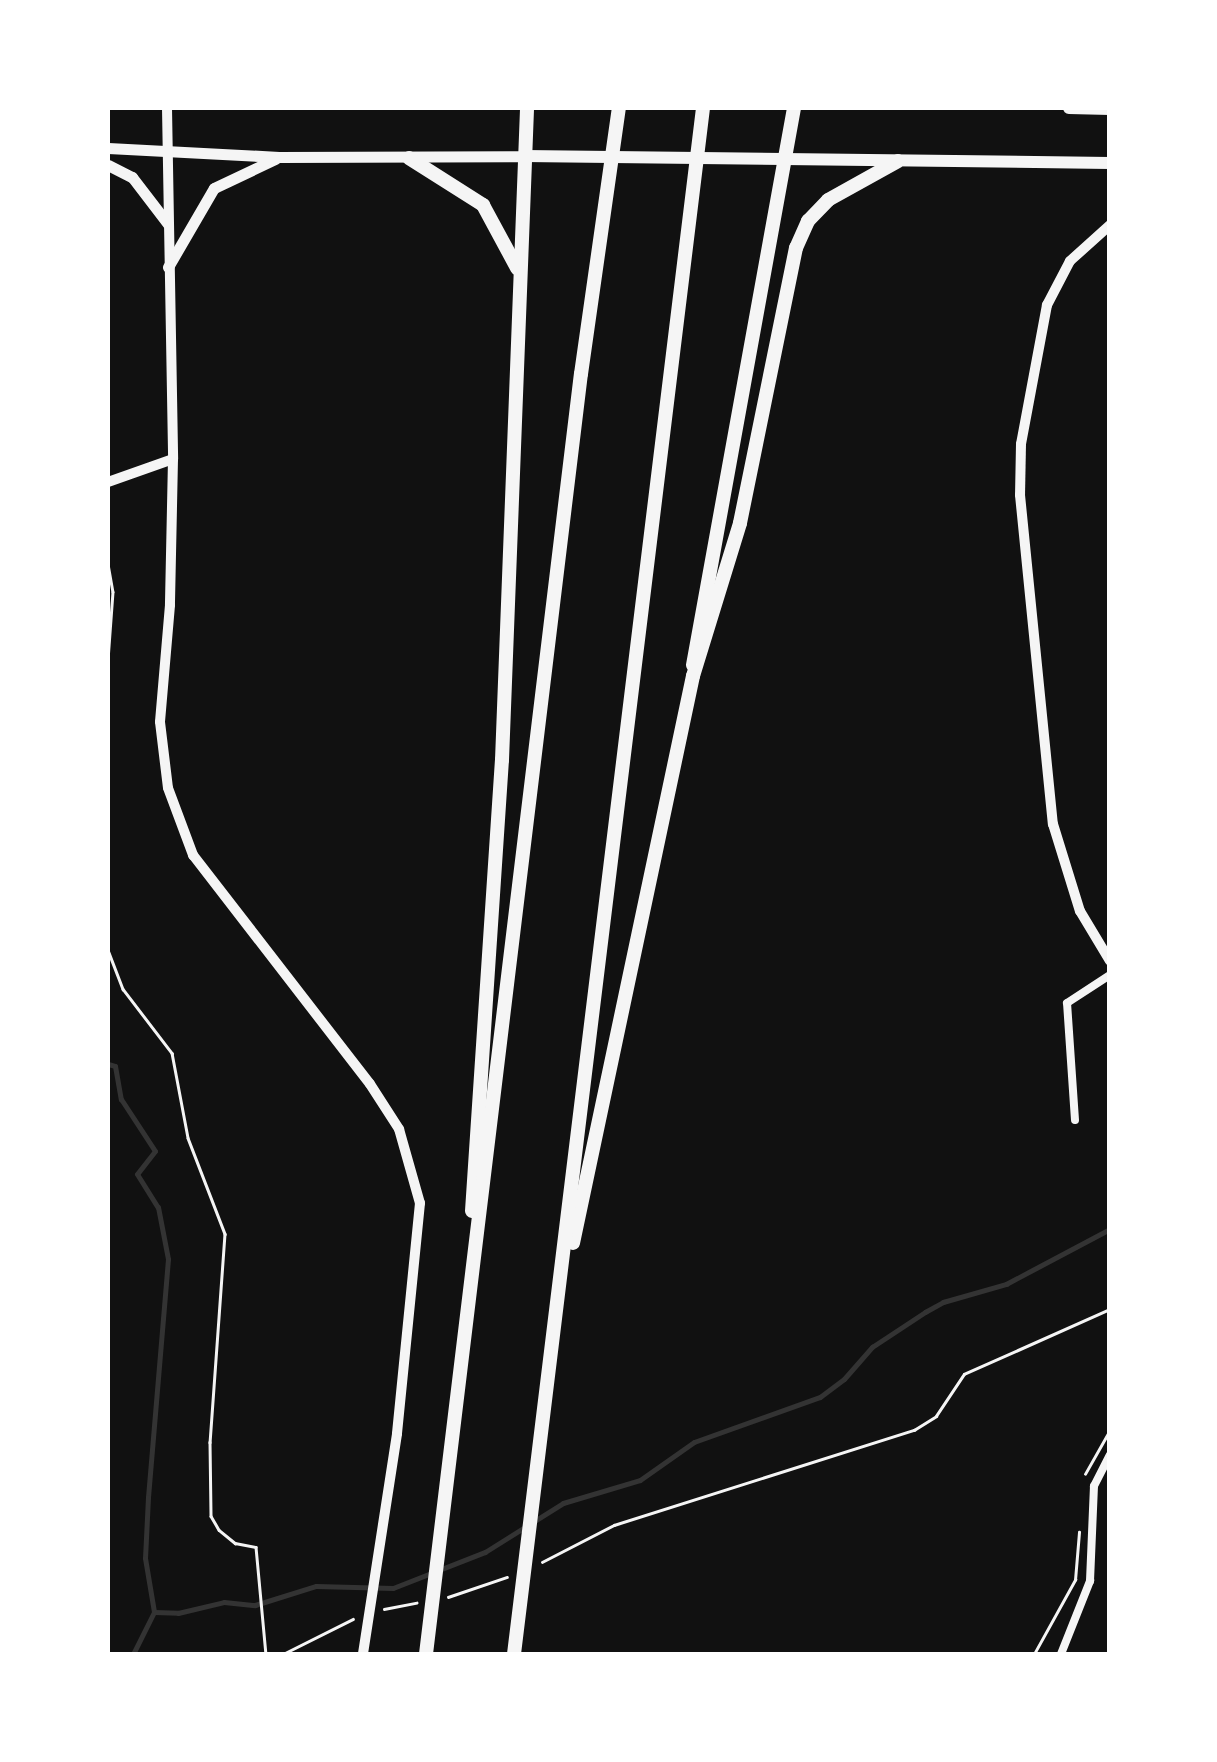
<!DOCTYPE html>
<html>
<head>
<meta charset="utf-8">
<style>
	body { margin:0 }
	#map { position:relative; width:1217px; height:1762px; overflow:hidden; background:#111; font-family:"Archivo Narrow",sans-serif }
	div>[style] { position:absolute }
	.stream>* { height:5px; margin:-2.5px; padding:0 2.5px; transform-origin:2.5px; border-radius:2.5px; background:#333 }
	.path>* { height:2.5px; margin:-1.25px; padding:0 1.25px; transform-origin:1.25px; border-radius:1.25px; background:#f5f5f5 }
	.minor>* { height:8px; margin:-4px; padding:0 4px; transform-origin:4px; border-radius:4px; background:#f5f5f5 }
	.tertiary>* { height:10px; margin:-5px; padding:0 5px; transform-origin:5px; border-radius:5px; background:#f5f5f5 }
	.secondary>* { height:11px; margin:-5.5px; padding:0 5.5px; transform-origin:5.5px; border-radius:5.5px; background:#f5f5f5 }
	.trunk>* { height:12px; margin:-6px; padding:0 6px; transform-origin:6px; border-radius:6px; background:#f5f5f5 }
	.motorway>* { height:14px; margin:-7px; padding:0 7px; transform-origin:7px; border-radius:7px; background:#f5f5f5 }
	span { translate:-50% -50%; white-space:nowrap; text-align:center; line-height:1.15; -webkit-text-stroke:10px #fff; paint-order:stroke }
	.frame { position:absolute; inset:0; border:110px solid #fff; pointer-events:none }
</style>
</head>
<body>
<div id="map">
	<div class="stream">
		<i style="left:108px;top:1064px;width:7px;rotate:16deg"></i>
		<i style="left:115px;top:1066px;width:34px;rotate:80deg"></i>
		<i style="left:121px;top:1099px;width:62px;rotate:56.8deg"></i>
		<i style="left:155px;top:1151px;width:29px;rotate:128deg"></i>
		<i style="left:137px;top:1174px;width:39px;rotate:58deg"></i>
		<i style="left:158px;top:1207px;width:53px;rotate:79.1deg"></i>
		<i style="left:168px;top:1259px;width:239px;rotate:94.8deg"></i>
		<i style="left:148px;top:1497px;width:61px;rotate:92.8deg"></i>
		<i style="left:145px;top:1558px;width:55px;rotate:80.5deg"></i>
		<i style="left:154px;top:1612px;width:47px;rotate:116.6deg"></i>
		<i style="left:154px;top:1612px;width:24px;rotate:2deg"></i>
		<i style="left:178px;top:1613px;width:47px;rotate:-13.4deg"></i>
		<i style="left:224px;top:1602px;width:31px;rotate:6deg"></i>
		<i style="left:255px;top:1605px;width:64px;rotate:-17.3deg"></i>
		<i style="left:316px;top:1586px;width:77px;rotate:1.5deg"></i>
		<i style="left:393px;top:1588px;width:99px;rotate:-21.4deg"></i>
		<i style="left:485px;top:1552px;width:92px;rotate:-32.1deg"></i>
		<i style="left:563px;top:1503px;width:80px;rotate:-16.6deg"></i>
		<i style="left:640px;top:1480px;width:66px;rotate:-35.1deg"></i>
		<i style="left:694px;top:1442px;width:134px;rotate:-19.7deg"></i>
		<i style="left:820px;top:1397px;width:30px;rotate:-37deg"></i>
		<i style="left:844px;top:1379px;width:43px;rotate:-48.8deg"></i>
		<i style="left:872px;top:1347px;width:64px;rotate:-33.4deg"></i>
		<i style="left:925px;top:1312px;width:21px;rotate:-29deg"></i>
		<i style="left:943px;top:1302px;width:66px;rotate:-15.9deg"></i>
		<i style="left:1006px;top:1284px;width:118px;rotate:-27.9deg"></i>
	</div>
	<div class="path">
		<i style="left:108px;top:564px;width:28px;rotate:80deg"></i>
		<i style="left:113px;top:592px;width:68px;rotate:94.2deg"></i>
		<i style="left:108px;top:950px;width:42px;rotate:69deg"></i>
		<i style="left:123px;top:989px;width:81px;rotate:52.6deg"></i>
		<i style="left:172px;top:1053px;width:86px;rotate:79.3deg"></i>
		<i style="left:188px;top:1138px;width:103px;rotate:68.9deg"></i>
		<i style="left:225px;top:1234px;width:209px;rotate:94.1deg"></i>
		<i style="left:210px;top:1442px;width:74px;rotate:89.2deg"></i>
		<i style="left:211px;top:1516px;width:16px;rotate:60deg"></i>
		<i style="left:219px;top:1530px;width:21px;rotate:39deg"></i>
		<i style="left:235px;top:1543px;width:21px;rotate:11deg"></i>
		<i style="left:256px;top:1547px;width:107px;rotate:84.7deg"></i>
		<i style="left:1085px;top:1474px;width:51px;rotate:-60.4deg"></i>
		<i style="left:542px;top:1562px;width:81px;rotate:-27.2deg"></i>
		<i style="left:614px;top:1525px;width:315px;rotate:-17.6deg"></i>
		<i style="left:914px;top:1430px;width:26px;rotate:-32deg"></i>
		<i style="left:936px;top:1416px;width:50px;rotate:-56.3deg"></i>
		<i style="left:964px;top:1374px;width:160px;rotate:-24deg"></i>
		<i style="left:448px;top:1597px;width:62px;rotate:-18.7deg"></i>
		<i style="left:384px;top:1609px;width:33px;rotate:-11deg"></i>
		<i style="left:283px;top:1654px;width:78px;rotate:-26.6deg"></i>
		<i style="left:1034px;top:1654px;width:85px;rotate:-61deg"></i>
		<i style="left:1075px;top:1580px;width:48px;rotate:-85.2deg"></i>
	</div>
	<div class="minor">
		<i style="left:1075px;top:1120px;width:117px;rotate:-93.9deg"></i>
		<i style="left:1067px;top:1003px;width:51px;rotate:-33.1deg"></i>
		<i style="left:1061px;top:1654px;width:79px;rotate:-68.3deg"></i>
		<i style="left:1090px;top:1581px;width:95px;rotate:-87.6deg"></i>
		<i style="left:1094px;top:1486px;width:35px;rotate:-63deg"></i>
	</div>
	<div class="tertiary">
		<i style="left:167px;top:108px;width:351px;rotate:89deg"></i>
		<i style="left:173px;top:459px;width:146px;rotate:91.2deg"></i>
		<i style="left:170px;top:605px;width:117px;rotate:94.9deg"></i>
		<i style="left:160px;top:722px;width:66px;rotate:83.1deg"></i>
		<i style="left:168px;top:788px;width:72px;rotate:69.5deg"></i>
		<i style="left:193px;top:855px;width:289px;rotate:52.3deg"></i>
		<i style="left:370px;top:1084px;width:54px;rotate:57.2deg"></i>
		<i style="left:399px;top:1129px;width:77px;rotate:74.2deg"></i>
		<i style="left:420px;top:1203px;width:232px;rotate:95.7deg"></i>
		<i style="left:397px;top:1434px;width:223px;rotate:98.8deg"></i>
		<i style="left:1110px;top:225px;width:54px;rotate:138deg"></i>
		<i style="left:1070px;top:261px;width:50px;rotate:117.6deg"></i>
		<i style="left:1047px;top:305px;width:141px;rotate:100.6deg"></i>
		<i style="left:1021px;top:444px;width:51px;rotate:91.1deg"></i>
		<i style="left:1020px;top:495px;width:331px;rotate:84.3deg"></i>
		<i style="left:1053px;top:824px;width:91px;rotate:72.8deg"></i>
		<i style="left:1080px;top:911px;width:58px;rotate:59deg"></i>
		<i style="left:108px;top:482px;width:69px;rotate:-19.5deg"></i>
	</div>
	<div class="secondary">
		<i style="left:108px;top:148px;width:171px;rotate:3deg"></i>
		<i style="left:279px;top:157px;width:245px;rotate:-0.2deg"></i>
		<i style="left:108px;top:165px;width:27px;rotate:27deg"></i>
		<i style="left:132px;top:177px;width:59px;rotate:52.5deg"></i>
		<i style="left:168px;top:267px;width:91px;rotate:-59.8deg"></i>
		<i style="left:214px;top:188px;width:68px;rotate:-25.4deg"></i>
	</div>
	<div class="trunk">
		<i style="left:1069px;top:108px;width:41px;rotate:1.4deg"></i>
		<i style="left:524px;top:156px;width:586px;rotate:0.68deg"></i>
	</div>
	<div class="motorway">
		<i style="left:409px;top:158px;width:88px;rotate:32.4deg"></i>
		<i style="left:483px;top:205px;width:72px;rotate:61.6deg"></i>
		<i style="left:693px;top:665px;width:566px;rotate:-79.72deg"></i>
		<i style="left:472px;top:1211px;width:452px;rotate:-86.2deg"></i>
		<i style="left:502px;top:760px;width:652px;rotate:-87.8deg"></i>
		<i style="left:573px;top:1243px;width:580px;rotate:-78.05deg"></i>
		<i style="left:693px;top:676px;width:160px;rotate:-72.9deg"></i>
		<i style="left:740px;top:523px;width:281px;rotate:-78.5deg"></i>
		<i style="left:796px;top:248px;width:30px;rotate:-66deg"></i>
		<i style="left:808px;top:221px;width:29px;rotate:-46deg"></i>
		<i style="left:828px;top:200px;width:80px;rotate:-29.1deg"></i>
		<i style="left:426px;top:1654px;width:1289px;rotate:-83.1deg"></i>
		<i style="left:581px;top:374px;width:269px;rotate:-81.9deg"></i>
		<i style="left:514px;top:1654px;width:1558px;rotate:-83.03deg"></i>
	</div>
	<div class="frame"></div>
</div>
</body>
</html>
